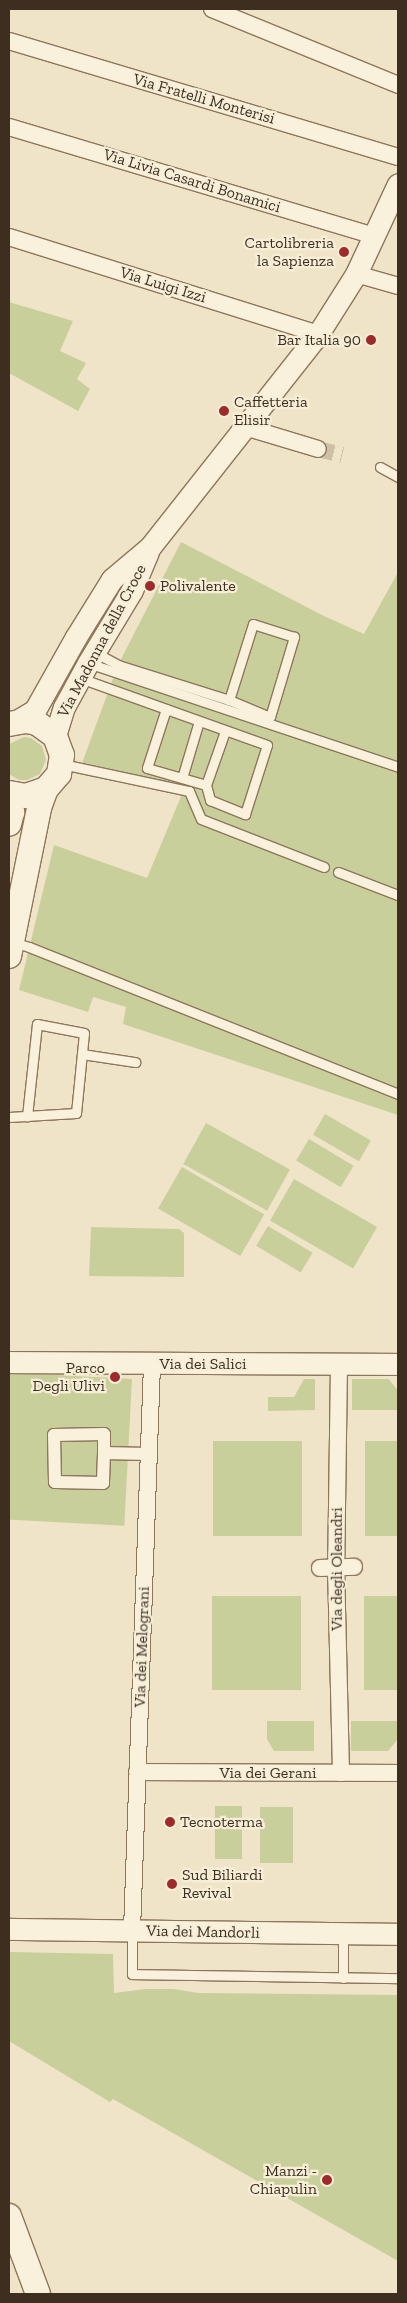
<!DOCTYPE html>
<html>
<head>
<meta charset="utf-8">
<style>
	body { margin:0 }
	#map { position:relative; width:407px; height:2303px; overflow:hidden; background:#f0e4c8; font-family:"Zilla Slab",serif }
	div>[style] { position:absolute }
	.green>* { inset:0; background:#c9cf9b; transform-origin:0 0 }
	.minor-tunnel>* { height:16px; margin-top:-8px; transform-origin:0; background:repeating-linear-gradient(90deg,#ccc0a6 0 16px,transparent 0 24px) }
	.roads { filter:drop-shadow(1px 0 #8d765c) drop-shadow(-1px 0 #8d765c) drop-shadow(0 1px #8d765c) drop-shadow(0 -1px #8d765c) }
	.service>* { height:9px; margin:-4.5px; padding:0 4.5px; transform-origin:4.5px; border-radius:4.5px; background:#faf1dc }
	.pedestrian>* { height:12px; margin:-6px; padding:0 6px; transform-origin:6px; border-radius:6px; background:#faf1dc }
	.minor>* { height:16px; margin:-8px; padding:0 8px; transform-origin:8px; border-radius:8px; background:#faf1dc }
	.tertiary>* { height:21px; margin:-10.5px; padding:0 10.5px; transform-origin:10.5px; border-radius:10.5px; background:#faf1dc }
	.secondary>* { height:24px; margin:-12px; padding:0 12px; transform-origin:12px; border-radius:12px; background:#faf1dc }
	.dots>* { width:14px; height:14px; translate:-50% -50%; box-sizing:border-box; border:2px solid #f7eed8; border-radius:50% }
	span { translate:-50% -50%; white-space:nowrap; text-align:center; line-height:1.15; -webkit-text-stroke:4.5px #f7eed8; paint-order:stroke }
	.street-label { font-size:16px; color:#3d2e20 }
	.poi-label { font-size:16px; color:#3d2e20 }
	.right { translate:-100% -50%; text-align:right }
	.left { translate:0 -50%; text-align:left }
	.frame { position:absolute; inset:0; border:10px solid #3d2e20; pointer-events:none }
</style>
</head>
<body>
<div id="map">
	<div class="green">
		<i style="clip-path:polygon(9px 302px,73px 321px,60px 351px,86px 363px,77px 379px,90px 389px,78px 411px,9px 373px)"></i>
		<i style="clip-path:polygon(181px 542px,324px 616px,364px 634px,398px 572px,398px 1115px,123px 1024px,126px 1007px,93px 997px,88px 1012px,19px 990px,54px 845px,147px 878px,182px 794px,78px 774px,118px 665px)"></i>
		<i style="clip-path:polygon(24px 737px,31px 738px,42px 746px,46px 760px,40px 774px,27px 780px,19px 780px,9px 774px,9px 744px)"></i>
		<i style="left:325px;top:1114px;width:53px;height:24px;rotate:30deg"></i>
		<i style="left:206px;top:1123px;width:96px;height:47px;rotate:29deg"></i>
		<i style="left:309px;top:1139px;width:52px;height:25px;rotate:31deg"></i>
		<i style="left:182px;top:1167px;width:95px;height:48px;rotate:30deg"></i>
		<i style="left:294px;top:1179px;width:96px;height:48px;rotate:30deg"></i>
		<i style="left:268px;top:1226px;width:52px;height:23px;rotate:31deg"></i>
		<i style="clip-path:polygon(91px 1227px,179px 1229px,184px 1233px,184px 1277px,89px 1276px)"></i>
		<i style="left:132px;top:1379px;width:147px;height:123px;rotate:93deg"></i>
		<i style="clip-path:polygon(304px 1379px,315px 1379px,315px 1410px,268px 1411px,268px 1397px,294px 1397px)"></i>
		<i style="clip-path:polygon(352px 1379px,389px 1379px,398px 1391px,398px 1410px,352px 1410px)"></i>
		<i style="left:302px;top:1441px;width:95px;height:89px;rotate:90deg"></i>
		<i style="left:365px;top:1441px;width:33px;height:95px"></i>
		<i style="left:212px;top:1596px;width:89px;height:94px"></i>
		<i style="left:364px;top:1596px;width:34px;height:94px"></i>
		<i style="clip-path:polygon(267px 1721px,314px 1721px,314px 1751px,274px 1751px,267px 1739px)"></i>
		<i style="clip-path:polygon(351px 1721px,398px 1721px,398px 1739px,388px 1751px,351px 1751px)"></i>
		<i style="left:215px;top:1806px;width:27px;height:53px"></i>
		<i style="left:260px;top:1807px;width:33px;height:56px"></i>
		<i style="clip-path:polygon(9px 1952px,113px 1954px,114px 1993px,146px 1989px,173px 1989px,199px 1993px,398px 1995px,398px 2261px,113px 2099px,110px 2102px,9px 2041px)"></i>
	</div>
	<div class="minor-tunnel">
		<i style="left:318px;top:449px;width:25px;rotate:14deg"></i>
	</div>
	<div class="roads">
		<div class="service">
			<i style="left:380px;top:467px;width:21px;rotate:29deg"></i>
			<i style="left:94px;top:652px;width:27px;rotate:28deg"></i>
			<i style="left:118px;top:665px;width:116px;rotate:17.5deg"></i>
			<i style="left:229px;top:700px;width:44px;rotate:22.5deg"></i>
			<i style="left:270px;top:717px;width:84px;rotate:-73.3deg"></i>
			<i style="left:294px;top:637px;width:43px;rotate:-162.4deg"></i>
			<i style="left:253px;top:624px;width:80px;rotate:107.5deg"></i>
			<i style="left:88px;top:663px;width:327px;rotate:18.5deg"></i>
			<i style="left:80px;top:678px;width:91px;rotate:19.8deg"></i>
			<i style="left:166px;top:709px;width:62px;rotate:107.9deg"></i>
			<i style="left:147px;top:768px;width:61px;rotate:16.1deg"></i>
			<i style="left:206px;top:785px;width:16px;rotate:75deg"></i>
			<i style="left:210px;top:800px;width:38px;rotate:22deg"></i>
			<i style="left:245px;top:814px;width:72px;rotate:-72.3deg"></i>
			<i style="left:267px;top:745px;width:107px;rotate:-160.4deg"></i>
			<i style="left:62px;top:764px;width:130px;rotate:12deg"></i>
			<i style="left:189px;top:791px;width:30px;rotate:67deg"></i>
			<i style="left:201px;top:819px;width:132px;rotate:21.3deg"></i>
			<i style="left:182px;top:778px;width:59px;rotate:-73.4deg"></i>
			<i style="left:206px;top:785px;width:57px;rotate:-70.6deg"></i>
			<i style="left:338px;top:872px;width:64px;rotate:21deg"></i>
			<i style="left:12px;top:942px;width:18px;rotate:16deg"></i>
			<i style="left:29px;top:947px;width:397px;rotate:21.7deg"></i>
			<i style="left:82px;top:1054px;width:54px;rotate:8.6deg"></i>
			<i style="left:9px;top:1117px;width:67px;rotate:-3.4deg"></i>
			<i style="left:76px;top:1113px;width:80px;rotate:-84.3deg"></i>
			<i style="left:84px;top:1033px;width:48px;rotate:-169.2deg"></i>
			<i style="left:37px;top:1024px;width:93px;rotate:96.2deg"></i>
			<i style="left:132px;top:1931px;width:43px;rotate:90deg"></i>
			<i style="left:132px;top:1974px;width:266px;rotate:0.9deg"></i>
			<i style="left:343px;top:1933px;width:45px;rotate:90deg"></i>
		</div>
		<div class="pedestrian">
			<i style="left:104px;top:1453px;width:30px;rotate:92deg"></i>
			<i style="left:103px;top:1483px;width:48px;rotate:-178.8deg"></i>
			<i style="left:55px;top:1482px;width:47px;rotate:-91.2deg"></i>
			<i style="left:54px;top:1435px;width:50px;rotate:-1.1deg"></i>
			<i style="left:104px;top:1434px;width:19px;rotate:90deg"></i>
			<i style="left:104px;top:1453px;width:44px;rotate:1.3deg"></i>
		</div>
		<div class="minor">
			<i style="left:212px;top:9px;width:201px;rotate:22.2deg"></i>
			<i style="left:9px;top:41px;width:406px;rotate:16.6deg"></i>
			<i style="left:9px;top:127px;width:381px;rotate:16.6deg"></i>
			<i style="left:9px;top:237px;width:324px;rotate:17.4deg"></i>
			<i style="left:356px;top:274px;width:44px;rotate:15.9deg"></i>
			<i style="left:245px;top:427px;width:76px;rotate:16.8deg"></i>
			<i style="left:339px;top:1364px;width:203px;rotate:90.8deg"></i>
			<i style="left:336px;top:1567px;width:206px;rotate:88.6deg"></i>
			<i style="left:320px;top:1568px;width:34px;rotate:-2deg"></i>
			<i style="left:137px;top:1772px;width:261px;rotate:0.2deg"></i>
			<i style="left:132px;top:1931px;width:567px;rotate:-87.98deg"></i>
		</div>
		<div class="tertiary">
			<i style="left:15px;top:722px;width:23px;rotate:-31deg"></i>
			<i style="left:35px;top:710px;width:84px;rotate:-60.7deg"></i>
			<i style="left:76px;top:637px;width:68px;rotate:-58.2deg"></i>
			<i style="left:112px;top:579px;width:50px;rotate:-40.1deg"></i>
			<i style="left:150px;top:547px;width:271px;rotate:-51.7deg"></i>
			<i style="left:318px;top:334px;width:71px;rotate:-57.7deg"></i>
			<i style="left:356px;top:274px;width:99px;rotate:-65deg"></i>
			<i style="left:55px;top:736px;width:30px;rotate:-73deg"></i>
			<i style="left:64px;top:707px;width:50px;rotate:-61.4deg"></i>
			<i style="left:88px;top:663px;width:85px;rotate:-58.9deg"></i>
			<i style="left:132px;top:590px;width:41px;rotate:-67.2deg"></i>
			<i style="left:9px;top:1362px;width:389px;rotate:0.3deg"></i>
			<i style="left:9px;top:1929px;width:389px;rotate:0.7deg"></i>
		</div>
		<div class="secondary">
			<i style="left:9px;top:724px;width:17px;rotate:-10deg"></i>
			<i style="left:26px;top:721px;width:11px;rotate:10deg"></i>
			<i style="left:37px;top:723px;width:22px;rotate:36deg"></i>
			<i style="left:55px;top:736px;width:20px;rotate:70deg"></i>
			<i style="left:62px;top:755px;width:19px;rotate:99deg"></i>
			<i style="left:59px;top:774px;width:20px;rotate:131deg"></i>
			<i style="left:46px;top:789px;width:21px;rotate:161deg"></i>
			<i style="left:26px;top:796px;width:17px;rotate:-170deg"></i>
			<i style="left:9px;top:804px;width:9px;rotate:69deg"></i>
			<i style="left:12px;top:812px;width:12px;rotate:104deg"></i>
			<i style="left:9px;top:956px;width:151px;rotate:-78.5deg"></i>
			<i style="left:39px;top:808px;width:20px;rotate:-70deg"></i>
			<i style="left:9px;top:2216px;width:83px;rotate:69.6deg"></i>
		</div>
	</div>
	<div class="dots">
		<i style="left:344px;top:252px;background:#9e2a2b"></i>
		<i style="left:371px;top:340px;background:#9e2a2b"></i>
		<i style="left:224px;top:411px;background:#9e2a2b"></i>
		<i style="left:150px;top:586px;background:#9e2a2b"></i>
		<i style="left:115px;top:1377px;background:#9e2a2b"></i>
		<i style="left:170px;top:1822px;background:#9e2a2b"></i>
		<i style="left:172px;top:1884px;background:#9e2a2b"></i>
		<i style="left:327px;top:2180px;background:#9e2a2b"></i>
	</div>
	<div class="street-label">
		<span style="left:204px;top:99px;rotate:16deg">Via Fratelli Monterisi</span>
		<span style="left:192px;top:181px;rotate:17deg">Via Livia Casardi Bonamici</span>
		<span style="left:163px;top:285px;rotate:17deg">Via Luigi Izzi</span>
		<span style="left:102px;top:641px;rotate:-62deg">Via Madonna della Croce</span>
		<span style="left:203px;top:1364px">Via dei Salici</span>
		<span style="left:337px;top:1569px;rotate:-90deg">Via degli Oleandri</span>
		<span style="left:142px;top:1647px;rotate:-88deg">Via dei Melograni</span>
		<span style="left:268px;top:1773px">Via dei Gerani</span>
		<span style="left:203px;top:1932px;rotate:1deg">Via dei Mandorli</span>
	</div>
	<div class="poi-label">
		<span class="right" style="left:334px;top:252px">Cartolibreria<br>la Sapienza</span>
		<span class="right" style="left:361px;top:340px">Bar Italia 90</span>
		<span class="left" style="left:234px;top:411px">Caffetteria<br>Elisir</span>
		<span class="left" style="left:160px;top:586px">Polivalente</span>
		<span class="right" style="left:105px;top:1377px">Parco<br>Degli Ulivi</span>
		<span class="left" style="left:180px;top:1822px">Tecnoterma</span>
		<span class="left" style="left:182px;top:1884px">Sud Biliardi<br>Revival</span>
		<span class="right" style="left:317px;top:2180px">Manzi -<br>Chiapulin</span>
	</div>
	<div class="frame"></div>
</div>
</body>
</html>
